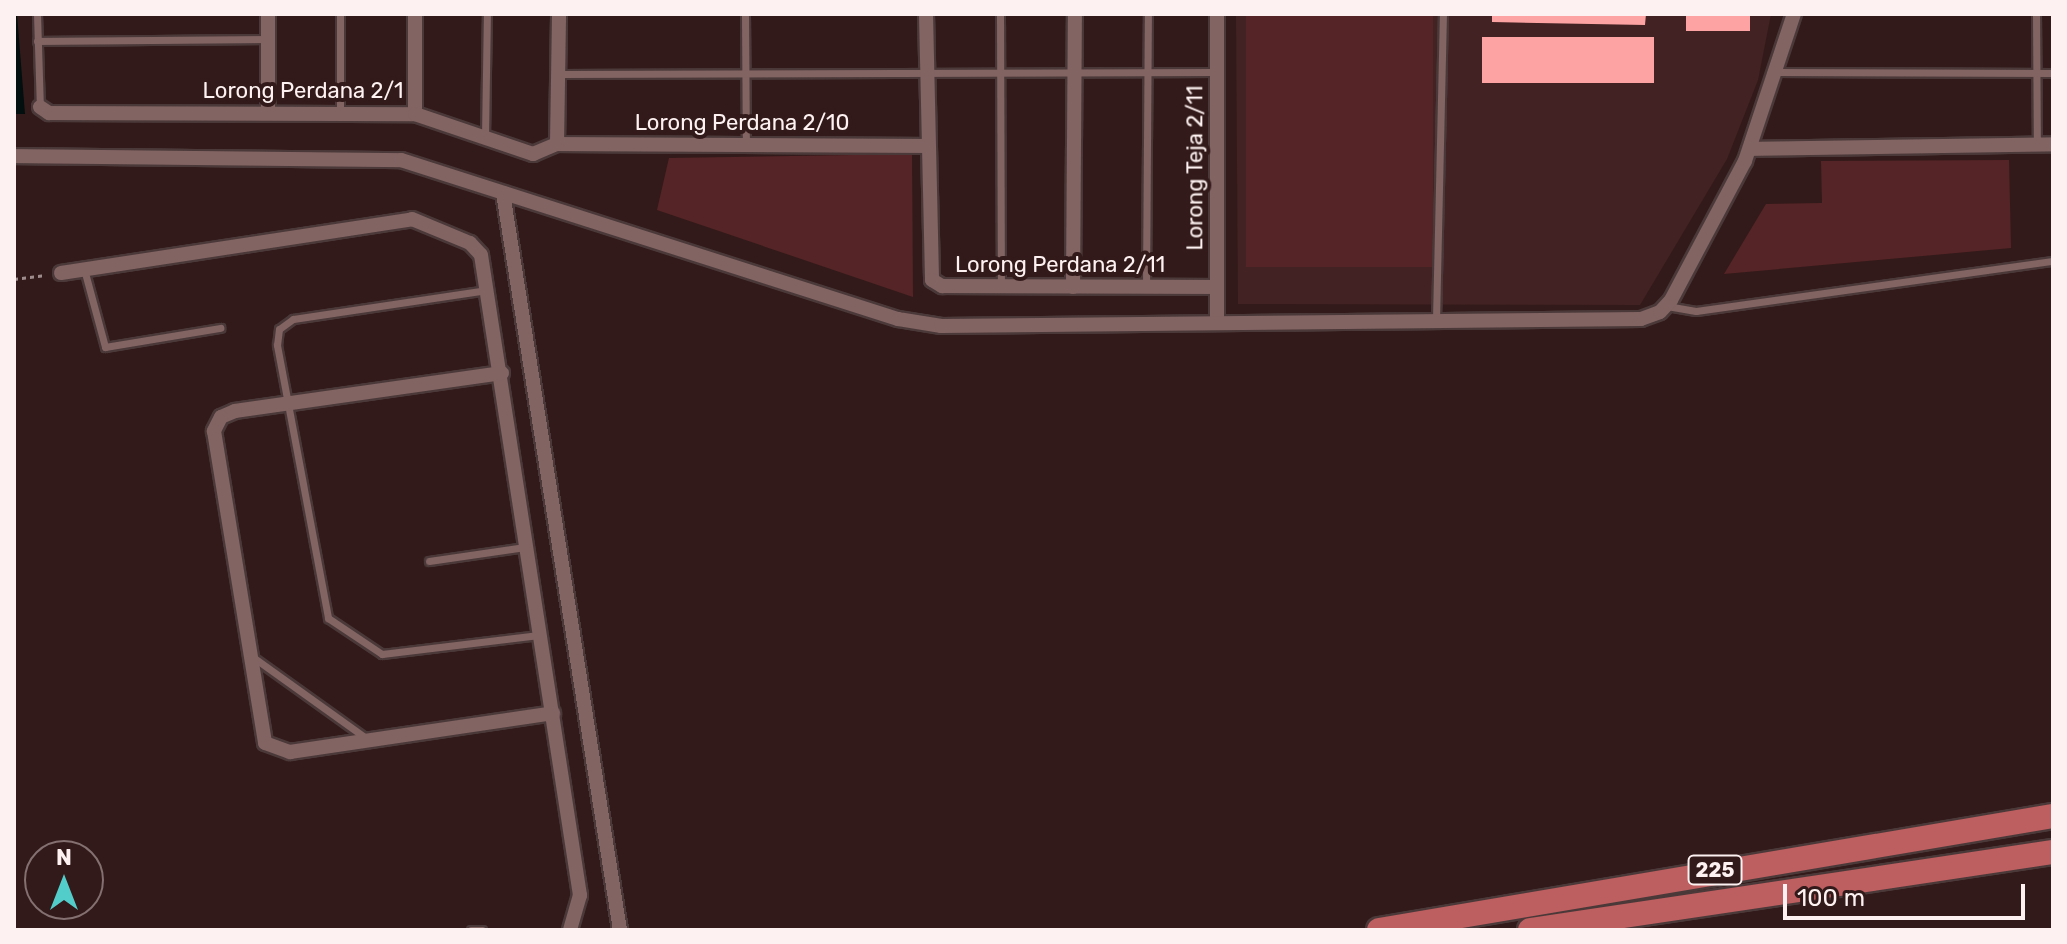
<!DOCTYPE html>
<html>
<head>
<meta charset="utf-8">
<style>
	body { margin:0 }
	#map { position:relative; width:2067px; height:944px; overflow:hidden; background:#331a1a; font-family:Rubik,sans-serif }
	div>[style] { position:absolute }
	.built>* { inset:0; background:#422223 }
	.green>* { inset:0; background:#552426; transform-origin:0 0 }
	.water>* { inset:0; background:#020f0e }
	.building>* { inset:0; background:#fea3a3; transform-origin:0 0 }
	.path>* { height:3px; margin-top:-1.5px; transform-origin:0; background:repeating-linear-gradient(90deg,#9d8c8b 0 4px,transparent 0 8px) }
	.roads { filter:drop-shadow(2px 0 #4b3939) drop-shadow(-2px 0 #4b3939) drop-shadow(0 2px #4b3939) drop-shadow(0 -2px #4b3939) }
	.service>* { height:7px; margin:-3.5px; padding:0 3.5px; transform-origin:3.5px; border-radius:3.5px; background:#826463 }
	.minor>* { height:14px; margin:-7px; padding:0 7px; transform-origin:7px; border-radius:7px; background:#826463 }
	.trunk>* { height:24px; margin:-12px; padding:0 12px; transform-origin:12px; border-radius:12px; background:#bd5e60 }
	span { translate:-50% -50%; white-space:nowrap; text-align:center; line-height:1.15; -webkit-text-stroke:8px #331a1a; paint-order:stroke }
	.shield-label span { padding:2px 6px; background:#331a1a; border:2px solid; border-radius:6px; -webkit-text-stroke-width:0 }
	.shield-label { font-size:20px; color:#fdf2f1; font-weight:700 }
	.street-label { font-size:22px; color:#fdf2f1 }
	.frame { position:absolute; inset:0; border:16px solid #fdf2f1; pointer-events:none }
	.north { position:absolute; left:24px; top:840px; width:80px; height:80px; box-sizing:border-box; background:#331a1a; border:2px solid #847070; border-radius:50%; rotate:0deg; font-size:22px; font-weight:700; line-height:32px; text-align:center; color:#fdf2f1 }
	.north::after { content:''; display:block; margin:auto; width:28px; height:36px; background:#53cdc9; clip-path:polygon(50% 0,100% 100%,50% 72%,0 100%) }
	.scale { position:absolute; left:1783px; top:884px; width:242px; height:36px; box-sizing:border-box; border:4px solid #fdf2f1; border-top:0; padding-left:10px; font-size:24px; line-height:28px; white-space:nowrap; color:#fdf2f1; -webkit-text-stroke:6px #331a1a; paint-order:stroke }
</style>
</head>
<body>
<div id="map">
	<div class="built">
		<i style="clip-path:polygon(1236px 14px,1771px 14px,1758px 80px,1727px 159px,1640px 305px,1238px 304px)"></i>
	</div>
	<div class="green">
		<i style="left:1246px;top:14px;width:187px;height:253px"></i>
		<i style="clip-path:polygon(912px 154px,913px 297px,657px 210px,669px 158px)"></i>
		<i style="clip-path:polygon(2009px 160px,2011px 248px,1724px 274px,1766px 204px,1822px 203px,1821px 161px)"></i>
	</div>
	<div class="water">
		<i style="clip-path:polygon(14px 14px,17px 14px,25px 114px,14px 114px)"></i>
	</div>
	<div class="building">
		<i style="clip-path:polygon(1492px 14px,1646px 14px,1645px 25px,1492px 22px)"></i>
		<i style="left:1686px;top:14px;width:64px;height:17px"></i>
		<i style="left:1654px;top:37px;width:46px;height:172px;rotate:90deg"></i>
	</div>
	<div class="path">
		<i style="left:14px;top:279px;width:32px;rotate:-7deg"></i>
	</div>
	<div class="roads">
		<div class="service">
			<i style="left:37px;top:14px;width:93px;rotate:88.2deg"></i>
			<i style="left:340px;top:14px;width:99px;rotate:90deg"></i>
			<i style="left:745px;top:14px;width:130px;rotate:89.6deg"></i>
			<i style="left:1000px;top:14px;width:273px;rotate:89.8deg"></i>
			<i style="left:2036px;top:14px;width:130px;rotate:89.6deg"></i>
			<i style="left:37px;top:41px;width:230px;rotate:-0.5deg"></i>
			<i style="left:1775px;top:72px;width:278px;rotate:0.2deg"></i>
			<i style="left:559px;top:74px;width:657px;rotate:-0.17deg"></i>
			<i style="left:485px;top:137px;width:123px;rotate:-89.1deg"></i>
			<i style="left:84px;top:269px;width:81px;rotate:74.9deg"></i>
			<i style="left:105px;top:347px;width:117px;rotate:-9.4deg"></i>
			<i style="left:1146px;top:287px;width:273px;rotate:-89.6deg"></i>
			<i style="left:487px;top:290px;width:196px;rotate:171.5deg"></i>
			<i style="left:293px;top:319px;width:17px;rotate:144deg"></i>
			<i style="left:279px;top:329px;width:16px;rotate:97deg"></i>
			<i style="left:277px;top:345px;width:278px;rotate:79.4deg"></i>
			<i style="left:328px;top:618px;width:65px;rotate:33.7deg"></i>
			<i style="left:382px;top:654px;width:158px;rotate:-6.9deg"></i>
			<i style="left:1667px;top:306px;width:29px;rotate:10deg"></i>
			<i style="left:1696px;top:311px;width:360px;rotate:-8deg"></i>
			<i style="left:1436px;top:320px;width:306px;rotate:-88.7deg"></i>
			<i style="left:429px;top:561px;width:97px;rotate:-8.3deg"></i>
			<i style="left:254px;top:658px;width:139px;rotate:35.6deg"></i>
			<i style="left:471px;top:930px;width:11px"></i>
		</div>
		<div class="minor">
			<i style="left:415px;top:14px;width:100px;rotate:90deg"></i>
			<i style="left:926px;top:14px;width:266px;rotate:88.7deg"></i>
			<i style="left:932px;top:280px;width:12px;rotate:31deg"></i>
			<i style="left:942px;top:286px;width:275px;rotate:0.2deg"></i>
			<i style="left:1217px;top:14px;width:307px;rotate:90deg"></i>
			<i style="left:40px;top:107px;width:11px;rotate:34deg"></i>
			<i style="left:49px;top:113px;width:366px;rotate:0.2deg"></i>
			<i style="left:415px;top:114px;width:125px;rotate:18.7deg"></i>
			<i style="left:533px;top:154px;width:26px;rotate:-23deg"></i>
			<i style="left:557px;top:144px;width:370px;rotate:0.3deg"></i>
			<i style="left:268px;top:112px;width:98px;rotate:-90deg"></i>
			<i style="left:557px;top:144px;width:130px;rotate:-89.1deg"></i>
			<i style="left:1750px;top:149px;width:303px;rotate:-0.9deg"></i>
			<i style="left:14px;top:156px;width:387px;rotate:0.6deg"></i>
			<i style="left:401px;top:160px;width:522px;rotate:17.74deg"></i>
			<i style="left:898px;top:319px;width:44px;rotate:9.2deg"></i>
			<i style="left:941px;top:326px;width:700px;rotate:-0.57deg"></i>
			<i style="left:1641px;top:319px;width:20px;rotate:-20deg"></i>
			<i style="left:1660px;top:312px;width:16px;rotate:-47deg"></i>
			<i style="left:1671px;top:300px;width:157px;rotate:-62deg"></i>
			<i style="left:1745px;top:161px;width:155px;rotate:-71.6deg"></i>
			<i style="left:503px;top:193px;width:746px;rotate:80.98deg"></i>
			<i style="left:61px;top:273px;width:355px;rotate:-8.7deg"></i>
			<i style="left:412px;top:219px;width:63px;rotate:22.5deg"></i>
			<i style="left:470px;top:243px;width:16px;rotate:47deg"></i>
			<i style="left:481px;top:255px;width:648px;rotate:81.21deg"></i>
			<i style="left:580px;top:895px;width:36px;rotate:106deg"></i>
			<i style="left:1073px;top:287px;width:273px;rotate:-89.6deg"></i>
			<i style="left:502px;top:373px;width:270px;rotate:171.9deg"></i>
			<i style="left:235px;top:411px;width:15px;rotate:157deg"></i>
			<i style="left:221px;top:417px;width:16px;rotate:117deg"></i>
			<i style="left:214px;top:431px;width:316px;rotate:80.7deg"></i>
			<i style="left:265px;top:743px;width:27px;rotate:20deg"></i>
			<i style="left:290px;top:752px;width:266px;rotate:-8.4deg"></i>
		</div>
		<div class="trunk">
			<i style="left:1379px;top:930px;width:684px;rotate:-9.6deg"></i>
			<i style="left:1530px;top:930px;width:529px;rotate:-8.48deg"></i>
		</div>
	</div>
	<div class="shield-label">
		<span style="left:1715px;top:870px">225</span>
	</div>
	<div class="street-label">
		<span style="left:303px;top:91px">Lorong Perdana 2/1</span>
		<span style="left:742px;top:123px">Lorong Perdana 2/10</span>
		<span style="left:1195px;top:168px;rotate:-90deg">Lorong Teja 2/11</span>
		<span style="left:1060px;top:265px">Lorong Perdana 2/11</span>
	</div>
	<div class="frame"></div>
	<div class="north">N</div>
	<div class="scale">100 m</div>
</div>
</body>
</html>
